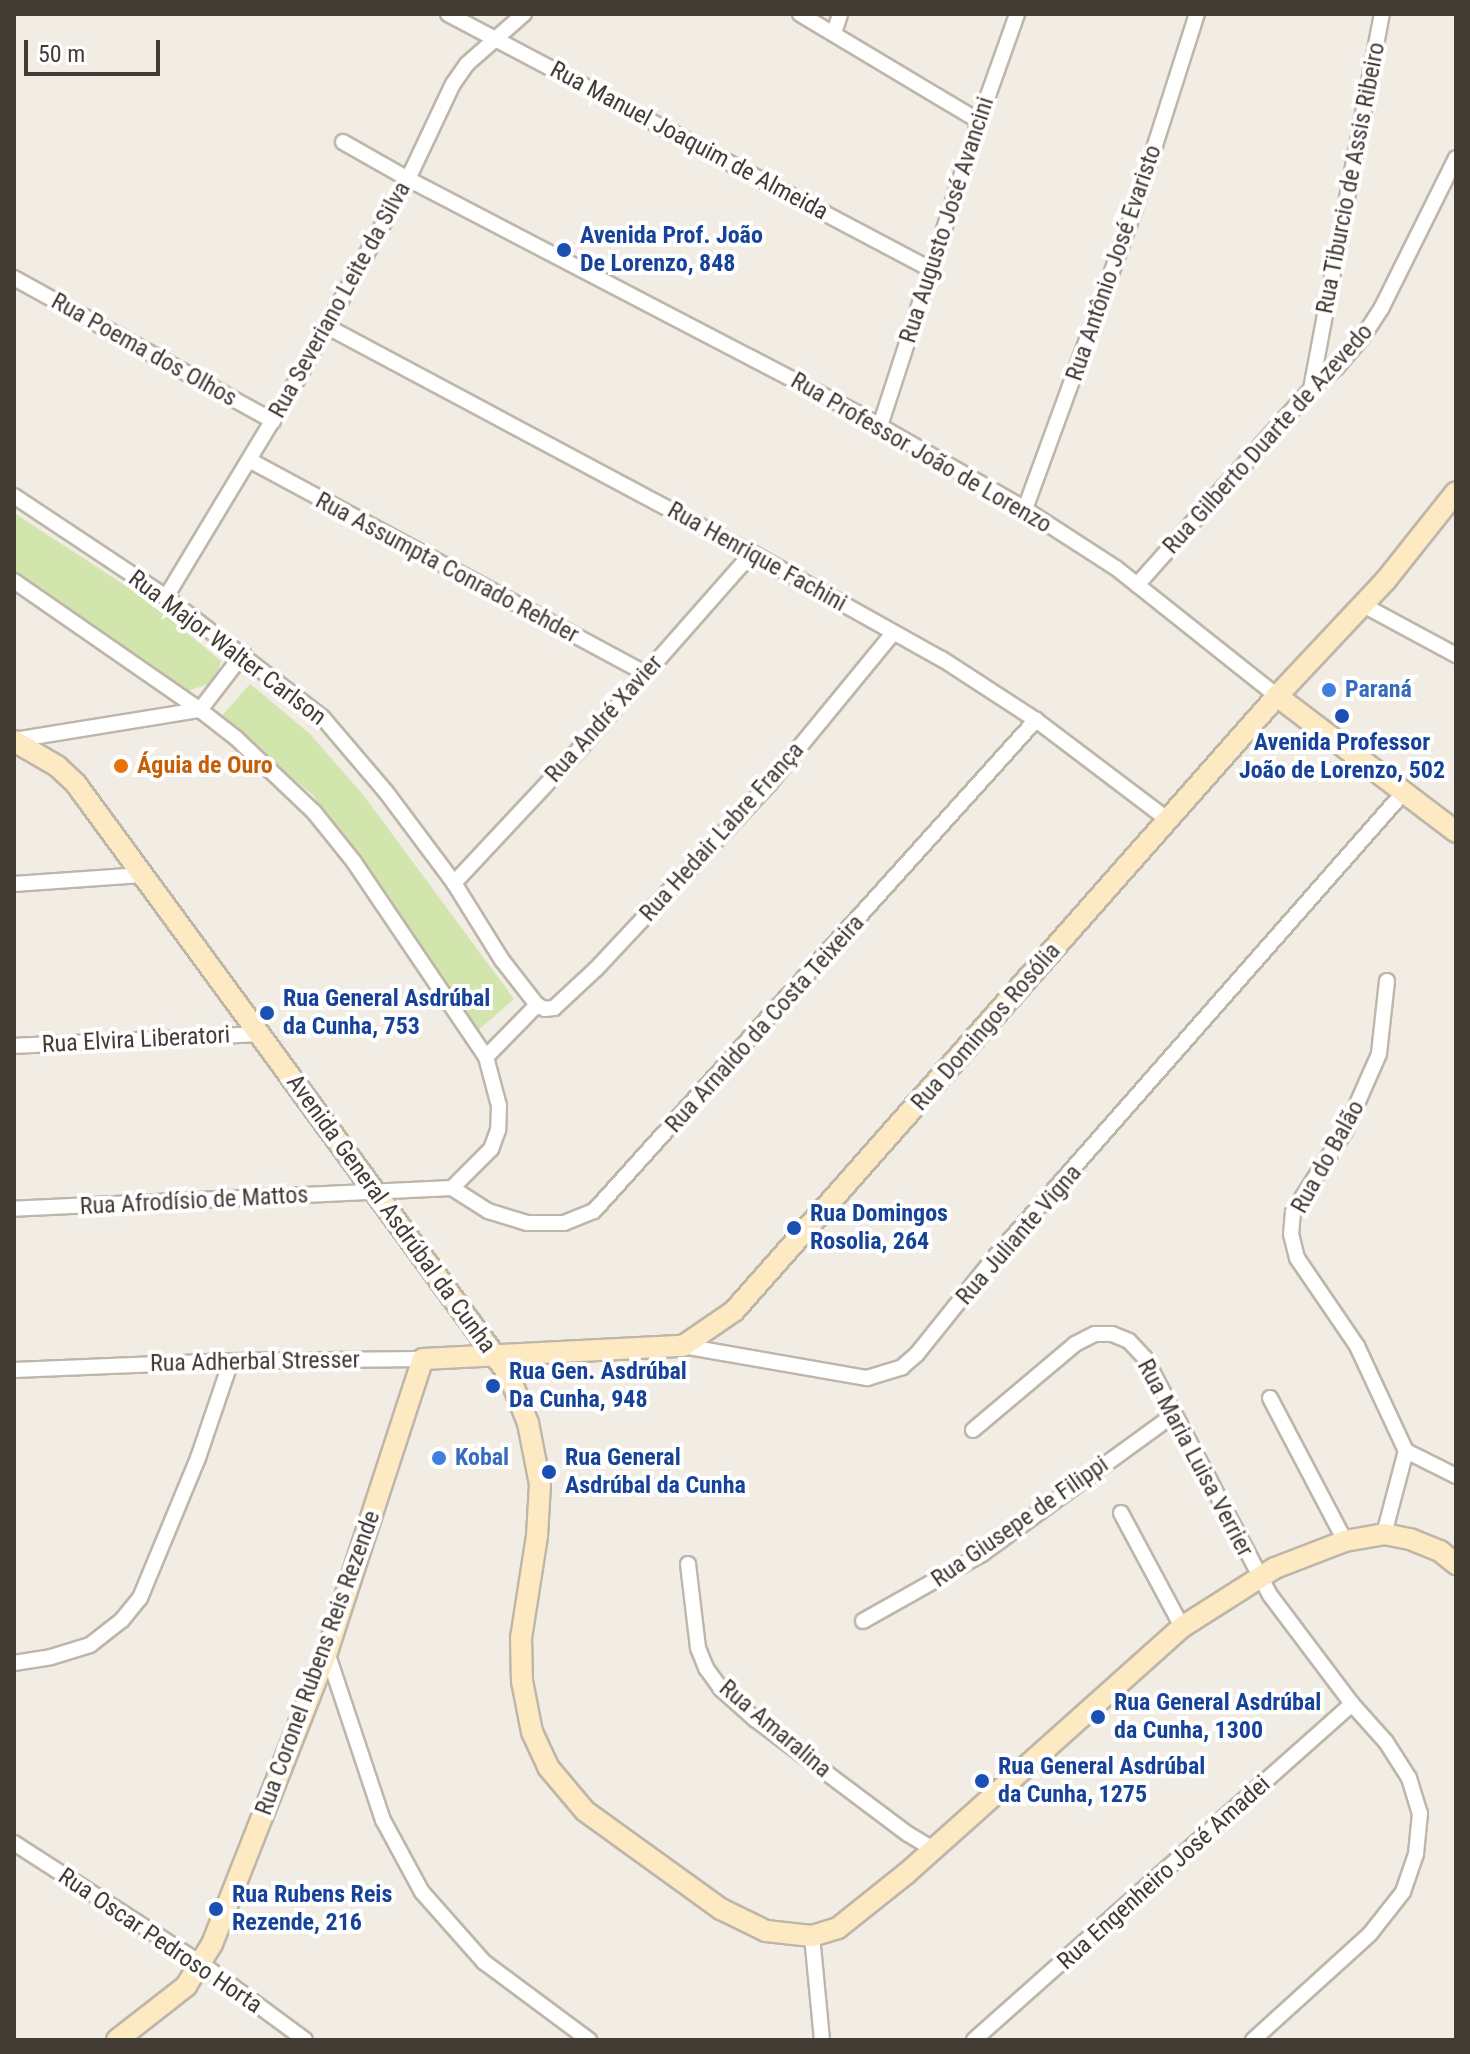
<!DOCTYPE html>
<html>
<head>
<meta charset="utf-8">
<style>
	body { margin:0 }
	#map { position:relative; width:1470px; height:2054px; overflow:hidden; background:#f1ece4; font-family:"Roboto Condensed",sans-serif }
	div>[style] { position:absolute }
	.green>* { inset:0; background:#d1e5ad }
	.roads { filter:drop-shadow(2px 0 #bfb6aa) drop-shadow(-2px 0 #bfb6aa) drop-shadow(0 2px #bfb6aa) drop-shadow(0 -2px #bfb6aa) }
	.street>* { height:14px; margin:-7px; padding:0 7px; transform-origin:7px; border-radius:7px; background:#fff }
	.secondary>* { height:20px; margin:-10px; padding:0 10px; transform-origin:10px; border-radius:10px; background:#fde9c2 }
	.dots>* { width:22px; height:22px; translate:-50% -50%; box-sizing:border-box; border:4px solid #fff; border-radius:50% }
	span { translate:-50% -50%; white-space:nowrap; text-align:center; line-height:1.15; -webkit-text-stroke:8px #fff; paint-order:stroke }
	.street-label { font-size:24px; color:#433c34 }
	.transit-label { font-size:24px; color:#164399; font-weight:700 }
	.left { translate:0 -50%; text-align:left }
	.shop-label { font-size:24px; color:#366cbe; font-weight:700 }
	.food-label { font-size:24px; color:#c56008; font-weight:700 }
	.frame { position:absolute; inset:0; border:16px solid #433c34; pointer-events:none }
	.scale { position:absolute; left:24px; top:40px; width:136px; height:36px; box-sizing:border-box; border:4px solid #433c34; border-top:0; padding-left:10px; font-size:24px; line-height:28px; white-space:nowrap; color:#433c34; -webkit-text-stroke:6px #fff; paint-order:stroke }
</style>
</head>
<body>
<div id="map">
	<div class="green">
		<i style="clip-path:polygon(14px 513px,146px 599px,221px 661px,215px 682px,187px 691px,14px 574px)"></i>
		<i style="clip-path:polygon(250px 684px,310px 734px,364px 796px,514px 999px,476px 1032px,313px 795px,219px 719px)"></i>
	</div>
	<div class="roads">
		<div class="street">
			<i style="left:448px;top:14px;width:545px;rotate:27.88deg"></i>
			<i style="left:800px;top:14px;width:209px;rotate:30.9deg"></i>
			<i style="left:834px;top:33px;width:20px;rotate:-72deg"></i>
			<i style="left:343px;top:142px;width:75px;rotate:29.6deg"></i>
			<i style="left:408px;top:179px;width:506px;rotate:27.53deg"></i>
			<i style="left:857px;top:413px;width:188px;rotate:29.7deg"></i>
			<i style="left:1020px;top:506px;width:114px;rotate:32.9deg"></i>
			<i style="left:1116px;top:568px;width:206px;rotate:38.5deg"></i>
			<i style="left:14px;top:278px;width:296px;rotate:28.9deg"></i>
			<i style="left:326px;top:326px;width:483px;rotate:28.1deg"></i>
			<i style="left:752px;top:553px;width:218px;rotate:29.2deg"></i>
			<i style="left:942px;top:659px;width:112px;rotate:33deg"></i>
			<i style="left:1036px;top:720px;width:166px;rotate:37.1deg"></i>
			<i style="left:1311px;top:389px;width:382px;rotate:-79.3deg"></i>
			<i style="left:880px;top:426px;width:321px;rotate:-72deg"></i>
			<i style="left:979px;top:121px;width:114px;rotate:-70.4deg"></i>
			<i style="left:251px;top:461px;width:447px;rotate:28.3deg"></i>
			<i style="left:14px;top:496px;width:182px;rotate:33.6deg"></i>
			<i style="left:166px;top:597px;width:198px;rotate:37.6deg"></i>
			<i style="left:323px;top:718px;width:97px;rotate:49.6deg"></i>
			<i style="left:386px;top:792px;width:114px;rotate:53.2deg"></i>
			<i style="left:454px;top:883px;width:91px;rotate:58.1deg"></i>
			<i style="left:502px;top:960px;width:57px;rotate:52.1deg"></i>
			<i style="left:1025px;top:509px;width:320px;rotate:-69.9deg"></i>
			<i style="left:1135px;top:208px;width:204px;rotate:-72.3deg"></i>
			<i style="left:14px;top:581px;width:226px;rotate:34.7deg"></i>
			<i style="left:200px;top:710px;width:46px;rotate:37.9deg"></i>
			<i style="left:236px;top:738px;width:108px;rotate:43.5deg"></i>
			<i style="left:314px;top:812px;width:64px;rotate:51.3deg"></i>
			<i style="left:354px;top:862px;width:235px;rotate:55.9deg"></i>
			<i style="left:486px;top:1057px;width:51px;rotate:75.1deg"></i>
			<i style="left:499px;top:1106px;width:24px;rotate:92deg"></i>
			<i style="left:498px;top:1130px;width:20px;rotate:110deg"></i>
			<i style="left:491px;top:1149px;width:55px;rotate:135deg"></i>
			<i style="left:452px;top:1188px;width:439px;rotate:177.3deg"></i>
			<i style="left:1137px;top:585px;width:262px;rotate:-48.4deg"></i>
			<i style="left:1311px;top:389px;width:34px;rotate:-40deg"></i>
			<i style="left:1337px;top:367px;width:42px;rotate:-49.8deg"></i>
			<i style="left:1364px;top:335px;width:33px;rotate:-57deg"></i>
			<i style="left:1382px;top:307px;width:166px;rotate:-63.6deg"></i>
			<i style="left:166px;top:597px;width:253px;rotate:-58.9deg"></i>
			<i style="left:297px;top:380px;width:230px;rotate:-61.1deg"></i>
			<i style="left:408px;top:179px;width:105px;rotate:-64.7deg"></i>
			<i style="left:453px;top:84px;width:24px;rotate:-55deg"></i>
			<i style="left:467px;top:64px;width:76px;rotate:-41.3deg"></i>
			<i style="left:1363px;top:605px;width:106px;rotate:28.3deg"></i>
			<i style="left:14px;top:740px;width:188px;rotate:-9.2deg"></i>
			<i style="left:200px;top:710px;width:71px;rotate:-52.5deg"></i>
			<i style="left:454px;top:883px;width:187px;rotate:-46.9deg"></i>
			<i style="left:582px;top:746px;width:257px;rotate:-48.6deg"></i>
			<i style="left:14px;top:884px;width:128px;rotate:-4deg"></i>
			<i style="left:1387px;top:981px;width:73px;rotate:96.3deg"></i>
			<i style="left:1379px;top:1054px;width:84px;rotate:113.8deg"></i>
			<i style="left:1345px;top:1131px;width:96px;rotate:122.7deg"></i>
			<i style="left:1293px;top:1212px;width:22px;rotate:95deg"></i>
			<i style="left:1291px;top:1234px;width:25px;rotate:76deg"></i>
			<i style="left:1297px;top:1258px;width:107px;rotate:55.7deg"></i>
			<i style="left:1357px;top:1346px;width:116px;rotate:65deg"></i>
			<i style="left:537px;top:1005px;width:9px;rotate:27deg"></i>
			<i style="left:545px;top:1009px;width:9px;rotate:-6deg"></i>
			<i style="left:554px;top:1008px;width:57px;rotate:-42.9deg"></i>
			<i style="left:596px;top:969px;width:255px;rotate:-46.9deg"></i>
			<i style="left:770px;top:783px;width:194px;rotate:-50.6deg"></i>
			<i style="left:14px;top:1046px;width:244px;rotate:-2.8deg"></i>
			<i style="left:486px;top:1057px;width:73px;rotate:-45.6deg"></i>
			<i style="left:452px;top:1188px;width:43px;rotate:32.6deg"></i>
			<i style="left:488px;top:1211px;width:41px;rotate:17.1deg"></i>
			<i style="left:527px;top:1223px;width:37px"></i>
			<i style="left:564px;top:1223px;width:32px;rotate:-22deg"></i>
			<i style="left:594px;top:1211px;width:661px;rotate:-48.01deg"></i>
			<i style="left:683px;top:1346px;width:187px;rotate:9.9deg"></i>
			<i style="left:867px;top:1378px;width:37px;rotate:-17deg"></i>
			<i style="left:902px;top:1367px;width:20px;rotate:-41deg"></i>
			<i style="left:917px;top:1354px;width:123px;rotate:-51.3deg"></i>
			<i style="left:994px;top:1258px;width:621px;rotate:-48.66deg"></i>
			<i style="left:14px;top:1370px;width:217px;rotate:-2.4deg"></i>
			<i style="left:231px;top:1361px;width:192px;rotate:-0.6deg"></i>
			<i style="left:1270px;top:1398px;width:161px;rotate:62.3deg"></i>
			<i style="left:973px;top:1430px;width:133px;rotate:-40.1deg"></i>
			<i style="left:1075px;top:1344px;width:22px;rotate:-27deg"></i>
			<i style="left:1095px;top:1334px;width:17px"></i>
			<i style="left:1112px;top:1334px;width:18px;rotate:22deg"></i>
			<i style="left:1129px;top:1341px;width:23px;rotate:47deg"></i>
			<i style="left:1145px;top:1358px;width:268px;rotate:62.2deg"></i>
			<i style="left:1270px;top:1595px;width:136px;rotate:53deg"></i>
			<i style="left:1352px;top:1704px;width:51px;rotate:48.2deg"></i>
			<i style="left:1386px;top:1742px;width:43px;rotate:57.4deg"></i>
			<i style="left:1409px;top:1778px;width:37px;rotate:73deg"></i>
			<i style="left:1420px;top:1813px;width:41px;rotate:95.6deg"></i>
			<i style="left:1416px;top:1854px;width:40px;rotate:108.9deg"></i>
			<i style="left:1403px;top:1892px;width:53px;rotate:128.2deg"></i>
			<i style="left:1370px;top:1934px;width:158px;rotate:137.8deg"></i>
			<i style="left:1406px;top:1451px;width:56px;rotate:26.6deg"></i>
			<i style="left:1121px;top:1513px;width:129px;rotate:61.8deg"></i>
			<i style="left:1384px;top:1534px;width:86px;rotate:-75.2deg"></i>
			<i style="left:688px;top:1564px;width:85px;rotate:83.2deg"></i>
			<i style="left:698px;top:1648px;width:22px;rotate:68deg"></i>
			<i style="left:706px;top:1668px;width:26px;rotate:54deg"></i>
			<i style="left:721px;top:1689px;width:47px;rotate:41.5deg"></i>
			<i style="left:756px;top:1720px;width:190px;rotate:36.9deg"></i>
			<i style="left:908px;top:1834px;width:29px;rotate:31deg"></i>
			<i style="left:863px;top:1621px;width:137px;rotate:-29.4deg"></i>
			<i style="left:982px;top:1554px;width:236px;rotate:-36deg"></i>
			<i style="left:327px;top:1652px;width:177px;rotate:71.6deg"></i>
			<i style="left:383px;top:1820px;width:82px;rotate:61.6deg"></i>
			<i style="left:422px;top:1892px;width:94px;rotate:48.5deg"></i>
			<i style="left:484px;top:1962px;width:131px;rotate:36.6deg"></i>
			<i style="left:14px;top:1663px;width:37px;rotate:-9deg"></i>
			<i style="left:51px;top:1657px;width:41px;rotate:-17.1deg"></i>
			<i style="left:90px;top:1645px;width:41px;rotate:-38deg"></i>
			<i style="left:122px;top:1620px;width:28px;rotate:-51deg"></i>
			<i style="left:140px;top:1598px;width:152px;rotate:-67.5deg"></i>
			<i style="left:198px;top:1458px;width:102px;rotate:-71.2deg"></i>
			<i style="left:14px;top:1843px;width:224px;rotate:32.8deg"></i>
			<i style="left:202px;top:1964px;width:128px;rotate:36.4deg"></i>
			<i style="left:812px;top:1936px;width:104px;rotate:84.5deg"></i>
			<i style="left:974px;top:2040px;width:506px;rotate:-41.63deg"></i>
		</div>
		<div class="secondary">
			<i style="left:1277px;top:696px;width:225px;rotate:37.2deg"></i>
			<i style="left:14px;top:741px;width:50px;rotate:30.2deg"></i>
			<i style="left:57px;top:766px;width:26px;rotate:43deg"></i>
			<i style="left:76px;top:784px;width:733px;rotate:53.77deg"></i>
			<i style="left:509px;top:1375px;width:52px;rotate:68.4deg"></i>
			<i style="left:528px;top:1423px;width:62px;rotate:78.9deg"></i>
			<i style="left:540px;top:1484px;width:52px;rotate:93.3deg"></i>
			<i style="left:537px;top:1536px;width:103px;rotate:98.9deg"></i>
			<i style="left:521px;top:1638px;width:43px;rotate:88.7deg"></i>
			<i style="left:522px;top:1681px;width:52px;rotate:78.9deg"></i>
			<i style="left:532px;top:1732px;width:38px;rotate:65deg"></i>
			<i style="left:548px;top:1767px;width:57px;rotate:49.9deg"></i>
			<i style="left:585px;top:1811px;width:168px;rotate:35.8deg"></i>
			<i style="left:721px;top:1909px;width:50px;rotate:26.1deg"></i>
			<i style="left:766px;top:1931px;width:46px;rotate:6.2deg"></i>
			<i style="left:812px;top:1936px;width:27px;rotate:-17deg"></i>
			<i style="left:838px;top:1928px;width:88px;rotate:-38.6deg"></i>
			<i style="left:907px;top:1873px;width:369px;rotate:-41.8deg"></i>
			<i style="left:1182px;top:1627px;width:110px;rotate:-32.4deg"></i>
			<i style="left:1275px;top:1568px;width:75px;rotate:-21.1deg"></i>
			<i style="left:1345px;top:1541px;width:40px;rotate:-10deg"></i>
			<i style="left:1384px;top:1534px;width:26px;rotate:11deg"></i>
			<i style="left:1410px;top:1539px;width:32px;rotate:22deg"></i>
			<i style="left:1440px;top:1551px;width:21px;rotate:39deg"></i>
			<i style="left:117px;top:2040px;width:88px;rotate:-38deg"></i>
			<i style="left:186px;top:1986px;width:49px;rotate:-58.2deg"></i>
			<i style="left:212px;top:1944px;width:314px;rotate:-68.5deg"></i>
			<i style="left:327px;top:1652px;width:308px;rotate:-71.9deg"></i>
			<i style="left:423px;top:1359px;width:260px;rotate:-2.9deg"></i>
			<i style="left:683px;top:1346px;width:62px;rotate:-34.5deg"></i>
			<i style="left:734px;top:1311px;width:820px;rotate:-48.56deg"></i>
			<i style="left:1277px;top:696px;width:159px;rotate:-46.8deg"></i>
			<i style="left:1386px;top:580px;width:112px;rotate:-51.5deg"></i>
		</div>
	</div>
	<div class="dots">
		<i style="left:564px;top:250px;background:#1a4fb4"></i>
		<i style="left:1329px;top:690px;background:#3f7fe0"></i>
		<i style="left:1342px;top:716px;background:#1a4fb4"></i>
		<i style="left:121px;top:766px;background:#e8710a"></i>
		<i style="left:267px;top:1013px;background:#1a4fb4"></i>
		<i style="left:794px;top:1228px;background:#1a4fb4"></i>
		<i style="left:493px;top:1386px;background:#1a4fb4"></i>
		<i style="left:439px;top:1458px;background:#3f7fe0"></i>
		<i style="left:549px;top:1472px;background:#1a4fb4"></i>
		<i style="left:1098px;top:1717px;background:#1a4fb4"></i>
		<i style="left:982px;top:1781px;background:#1a4fb4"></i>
		<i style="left:216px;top:1909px;background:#1a4fb4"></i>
	</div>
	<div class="street-label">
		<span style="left:689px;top:141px;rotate:28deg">Rua Manuel Joaquim de Almeida</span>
		<span style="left:1351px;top:178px;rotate:-79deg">Rua Tiburcio de Assis Ribeiro</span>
		<span style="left:947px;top:220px;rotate:-72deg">Rua Augusto José Avancini</span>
		<span style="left:1114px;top:263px;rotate:-71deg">Rua Antônio José Evaristo</span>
		<span style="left:340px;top:300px;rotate:-61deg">Rua Severiano Leite da Silva</span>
		<span style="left:144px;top:350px;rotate:29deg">Rua Poema dos Olhos</span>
		<span style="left:1268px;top:439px;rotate:-48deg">Rua Gilberto Duarte de Azevedo</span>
		<span style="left:921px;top:453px;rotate:30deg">Rua Professor João de Lorenzo</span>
		<span style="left:757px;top:557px;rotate:29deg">Rua Henrique Fachini</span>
		<span style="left:447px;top:568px;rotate:28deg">Rua Assumpta Conrado Rehder</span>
		<span style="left:227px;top:648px;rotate:37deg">Rua Major Walter Carlson</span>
		<span style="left:604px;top:719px;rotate:-48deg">Rua André Xavier</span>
		<span style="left:722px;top:832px;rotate:-48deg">Rua Hedair Labre França</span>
		<span style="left:765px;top:1024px;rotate:-48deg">Rua Arnaldo da Costa Teixeira</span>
		<span style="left:986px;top:1027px;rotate:-49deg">Rua Domingos Rosólia</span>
		<span style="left:136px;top:1040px;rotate:-3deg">Rua Elvira Liberatori</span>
		<span style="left:1328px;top:1157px;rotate:-61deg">Rua do Balão</span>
		<span style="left:194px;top:1201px;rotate:-3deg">Rua Afrodísio de Mattos</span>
		<span style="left:391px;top:1214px;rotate:54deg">Avenida General Asdrúbal da Cunha</span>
		<span style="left:1019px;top:1235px;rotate:-49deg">Rua Juliante Vigna</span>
		<span style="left:255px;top:1362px;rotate:-1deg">Rua Adherbal Stresser</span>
		<span style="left:1195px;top:1458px;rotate:62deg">Rua Maria Luisa Verrier</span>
		<span style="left:1020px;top:1522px;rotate:-35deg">Rua Giusepe de Filippi</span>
		<span style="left:318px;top:1663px;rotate:-70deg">Rua Coronel Rubens Reis Rezende</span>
		<span style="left:775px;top:1729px;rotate:40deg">Rua Amaralina</span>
		<span style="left:1164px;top:1873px;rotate:-42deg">Rua Engenheiro José Amadei</span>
		<span style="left:160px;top:1941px;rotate:34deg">Rua Oscar Pedroso Horta</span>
	</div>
	<div class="transit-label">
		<span class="left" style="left:580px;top:250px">Avenida Prof. João<br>De Lorenzo, 848</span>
		<span style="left:1342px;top:757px">Avenida Professor<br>João de Lorenzo, 502</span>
		<span class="left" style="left:283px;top:1013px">Rua General Asdrúbal<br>da Cunha, 753</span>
		<span class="left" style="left:810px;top:1228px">Rua Domingos<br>Rosolia, 264</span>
		<span class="left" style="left:509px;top:1386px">Rua Gen. Asdrúbal<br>Da Cunha, 948</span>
		<span class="left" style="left:565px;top:1472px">Rua General<br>Asdrúbal da Cunha</span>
		<span class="left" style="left:1114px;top:1717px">Rua General Asdrúbal<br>da Cunha, 1300</span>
		<span class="left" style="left:998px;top:1781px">Rua General Asdrúbal<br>da Cunha, 1275</span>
		<span class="left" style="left:232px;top:1909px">Rua Rubens Reis<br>Rezende, 216</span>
	</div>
	<div class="shop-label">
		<span class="left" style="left:1345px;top:690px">Paraná</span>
		<span class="left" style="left:455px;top:1458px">Kobal</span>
	</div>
	<div class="food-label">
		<span class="left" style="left:137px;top:766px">Águia de Ouro</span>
	</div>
	<div class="frame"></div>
	<div class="scale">50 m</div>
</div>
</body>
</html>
